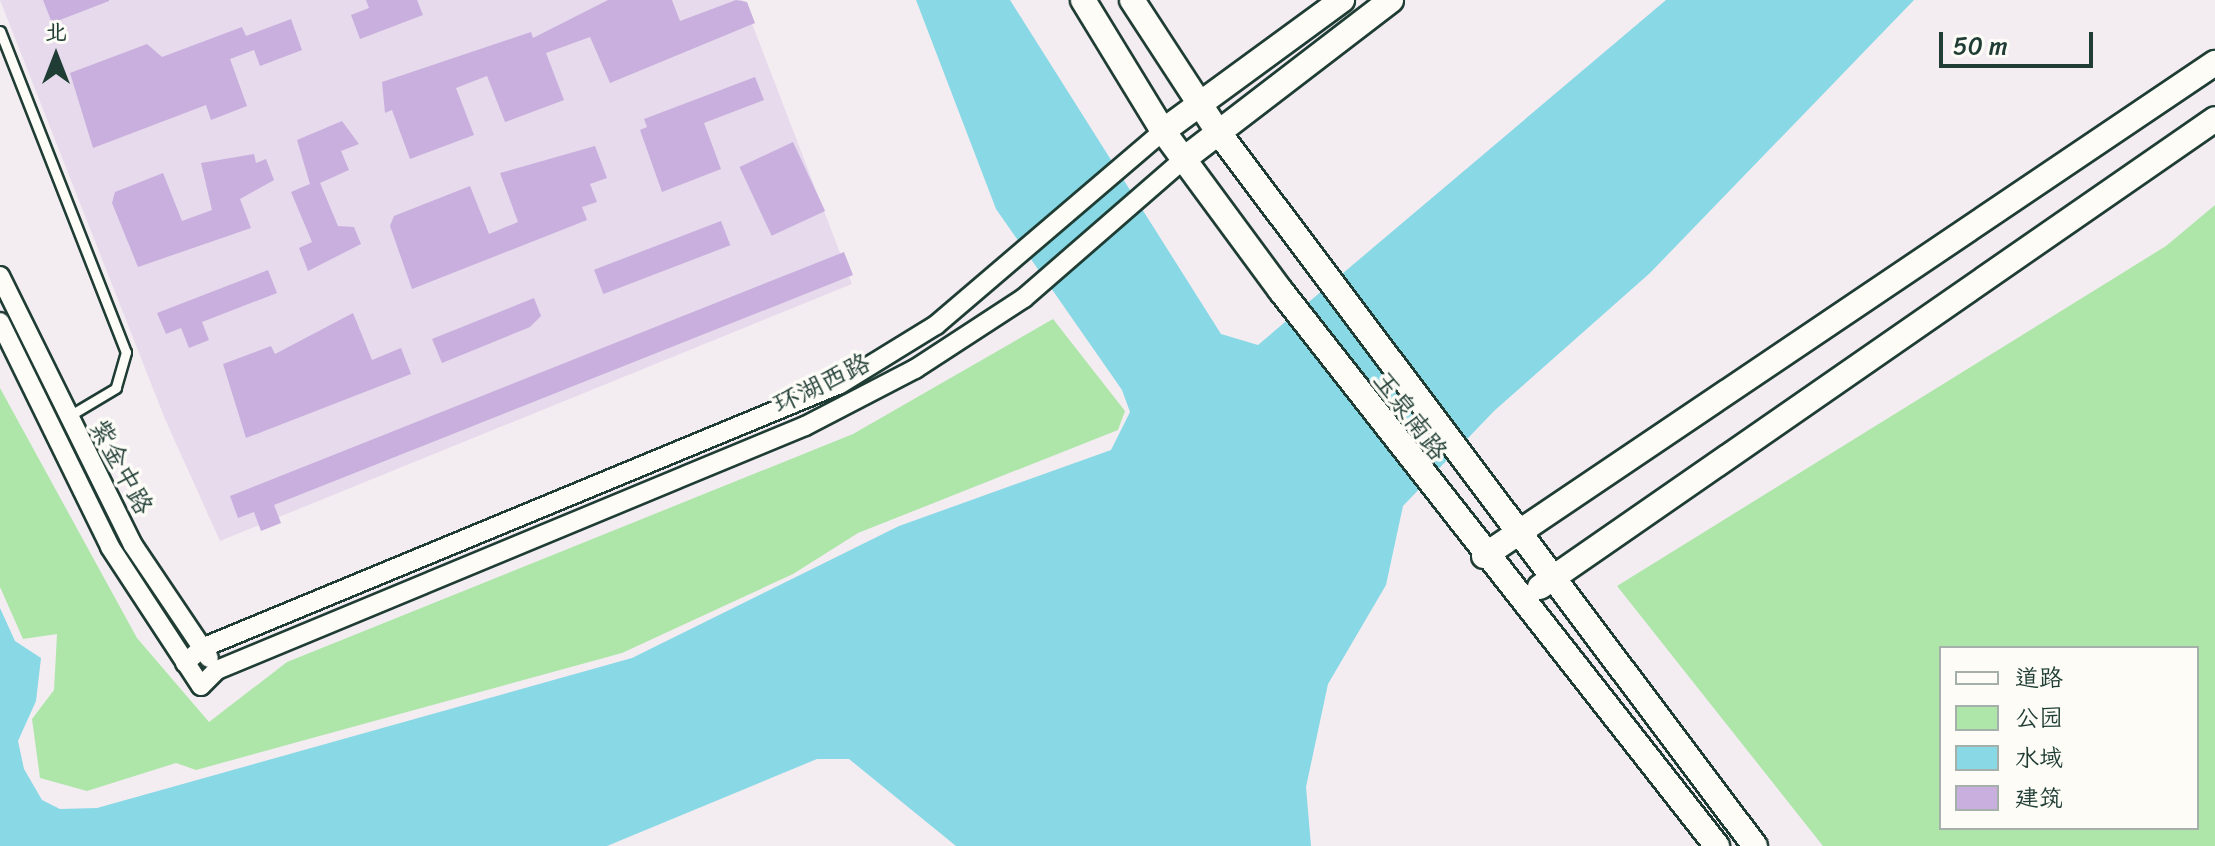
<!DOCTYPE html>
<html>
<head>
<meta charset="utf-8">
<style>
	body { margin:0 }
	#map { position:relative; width:2215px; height:846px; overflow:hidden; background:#f3edf2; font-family:Sriracha,"LXGW WenKai TC",sans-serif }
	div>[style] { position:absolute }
	.built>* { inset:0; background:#e6daec }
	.green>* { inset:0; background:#aee6aa }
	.water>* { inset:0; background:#89d8e5 }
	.building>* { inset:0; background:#c9afde; transform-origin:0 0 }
	.roads { filter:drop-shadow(2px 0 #1f3d34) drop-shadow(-2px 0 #1f3d34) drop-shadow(0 2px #1f3d34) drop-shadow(0 -2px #1f3d34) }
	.service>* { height:9px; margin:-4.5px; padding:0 4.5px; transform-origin:4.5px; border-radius:4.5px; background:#fdfcf7 }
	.minor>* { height:18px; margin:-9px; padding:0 9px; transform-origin:9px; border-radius:9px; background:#fdfcf7 }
	.tertiary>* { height:24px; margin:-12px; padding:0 12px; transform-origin:12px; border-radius:12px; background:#fdfcf7 }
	span { translate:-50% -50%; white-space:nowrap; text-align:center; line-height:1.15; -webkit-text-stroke:7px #fdfcf7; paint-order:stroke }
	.street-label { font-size:26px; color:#1f3d34 }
	.legend { position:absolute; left:1939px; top:646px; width:260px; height:184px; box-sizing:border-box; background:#fdfcf7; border:2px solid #a4b0a9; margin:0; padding:10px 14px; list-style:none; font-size:24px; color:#1f3d34 }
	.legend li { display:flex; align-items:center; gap:16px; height:40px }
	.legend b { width:40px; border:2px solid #a4b0a9 }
	.north { position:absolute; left:16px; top:16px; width:80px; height:80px; -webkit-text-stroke:6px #fdfcf7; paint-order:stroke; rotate:0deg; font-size:22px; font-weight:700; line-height:32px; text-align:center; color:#1f3d34 }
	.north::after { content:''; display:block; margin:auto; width:28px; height:36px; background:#1f3d34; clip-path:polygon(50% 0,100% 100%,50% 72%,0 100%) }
	.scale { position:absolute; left:1939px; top:32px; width:154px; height:36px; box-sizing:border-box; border:4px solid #1f3d34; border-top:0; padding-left:10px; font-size:24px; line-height:28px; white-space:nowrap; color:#1f3d34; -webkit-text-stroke:6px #fdfcf7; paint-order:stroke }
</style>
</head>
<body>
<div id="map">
	<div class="built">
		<i style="clip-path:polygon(0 0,743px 0,852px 284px,220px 541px,165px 419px)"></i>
	</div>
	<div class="green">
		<i style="clip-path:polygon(evenodd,2215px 205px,2215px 846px,1823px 846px,1617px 586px,2166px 246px,2215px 205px,2197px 648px,2197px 828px,1941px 828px,1941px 648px,2197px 648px)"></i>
		<i style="clip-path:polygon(1053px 319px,1125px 411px,1118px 430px,858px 533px,793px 574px,622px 653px,196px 770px,176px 763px,87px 791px,40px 778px,32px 719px,54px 690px,57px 634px,23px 639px,0 587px,0 388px,137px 638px,209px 722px,287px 662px,853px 434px)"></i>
	</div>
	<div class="water">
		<i style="clip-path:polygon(916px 0,1010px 0,1221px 334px,1258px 345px,1666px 0,1914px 0,1650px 273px,1494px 411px,1403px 506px,1386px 585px,1328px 684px,1306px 787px,1311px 846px,956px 846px,849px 759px,817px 759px,607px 846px,0 846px,0 608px,15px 641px,41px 658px,36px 701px,18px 741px,24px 769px,42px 800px,60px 809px,97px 808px,632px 658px,899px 526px,1111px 450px,1130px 412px,1122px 390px,996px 209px)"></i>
	</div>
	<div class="building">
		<i style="clip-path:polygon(43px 0,109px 0,109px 1px,52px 23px)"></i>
		<i style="clip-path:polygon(366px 0,417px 0,423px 15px,360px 39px,351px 15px,369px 8px)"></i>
		<i style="clip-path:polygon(608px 0,672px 0,680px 21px,736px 0,747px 2px,755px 23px,610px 83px,590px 37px,546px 53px,564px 100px,505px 122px,487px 76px,456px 88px,474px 135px,410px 159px,392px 110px,385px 113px,382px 82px,531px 32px,533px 38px)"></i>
		<i style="clip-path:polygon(291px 19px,302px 50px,260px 66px,254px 50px,230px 59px,247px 106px,211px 120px,206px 105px,93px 148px,70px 73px,147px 44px,162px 57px,242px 27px,246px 36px)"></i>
		<i style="clip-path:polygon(755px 77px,764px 100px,704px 123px,721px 169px,662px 192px,640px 130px,647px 127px,644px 119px)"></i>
		<i style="clip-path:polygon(342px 121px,359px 144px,341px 151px,349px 170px,320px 183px,338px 226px,354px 227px,361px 244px,308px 271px,299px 248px,312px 242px,291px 192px,310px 184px,297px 140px)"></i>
		<i style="left:793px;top:142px;width:76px;height:59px;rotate:65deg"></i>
		<i style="clip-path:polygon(595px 146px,607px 178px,590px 184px,597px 202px,582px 207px,587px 220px,412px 289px,390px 226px,394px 216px,470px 186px,489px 234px,518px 222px,500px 173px)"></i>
		<i style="clip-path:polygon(254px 154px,256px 163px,266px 159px,274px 180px,240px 199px,251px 228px,138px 267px,112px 203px,115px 192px,163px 173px,182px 221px,212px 210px,201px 163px)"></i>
		<i style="left:721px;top:221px;width:26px;height:136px;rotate:69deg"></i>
		<i style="clip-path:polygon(844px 252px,853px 275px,274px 505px,281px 523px,261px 531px,254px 512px,238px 518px,230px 496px)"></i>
		<i style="clip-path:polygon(268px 270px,277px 293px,202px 322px,209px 340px,189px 348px,181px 328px,166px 334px,157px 313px)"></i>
		<i style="clip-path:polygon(534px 298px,541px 316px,530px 327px,442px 363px,432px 339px)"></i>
		<i style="clip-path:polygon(353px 313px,372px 360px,401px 348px,411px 374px,246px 438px,223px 364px,271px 346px,275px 354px)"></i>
	</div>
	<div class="roads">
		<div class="service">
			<i style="left:0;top:31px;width:345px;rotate:68.6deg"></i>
			<i style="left:126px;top:352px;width:37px;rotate:106deg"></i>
			<i style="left:116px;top:388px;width:55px;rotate:149.2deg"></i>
		</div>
		<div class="minor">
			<i style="left:0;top:276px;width:300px;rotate:63.7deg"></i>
			<i style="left:133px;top:545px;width:136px;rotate:56.1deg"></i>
			<i style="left:0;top:322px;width:250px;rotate:63.9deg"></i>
			<i style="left:110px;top:547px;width:166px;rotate:56.8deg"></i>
			<i style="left:201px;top:686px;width:23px;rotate:-45deg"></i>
			<i style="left:217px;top:670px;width:637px;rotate:-22.54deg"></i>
			<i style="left:805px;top:426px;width:124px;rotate:-27.4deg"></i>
			<i style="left:915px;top:369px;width:130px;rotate:-33.1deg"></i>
			<i style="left:1024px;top:298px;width:212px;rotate:-41deg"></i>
			<i style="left:185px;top:663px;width:23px;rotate:-41deg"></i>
			<i style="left:202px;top:648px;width:690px;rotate:-22.48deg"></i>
			<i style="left:840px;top:384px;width:113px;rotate:-31.6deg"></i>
			<i style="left:936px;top:325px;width:299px;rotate:-40.5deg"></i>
		</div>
		<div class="tertiary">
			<i style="left:1083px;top:0;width:153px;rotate:58.6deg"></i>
			<i style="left:1163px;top:131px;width:199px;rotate:53.6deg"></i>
			<i style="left:1281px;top:291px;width:706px;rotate:51.85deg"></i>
			<i style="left:1132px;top:0;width:154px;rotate:56.9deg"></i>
			<i style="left:1216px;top:129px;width:897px;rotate:53.07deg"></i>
			<i style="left:1163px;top:131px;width:222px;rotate:-36.2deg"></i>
			<i style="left:1184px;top:159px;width:261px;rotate:-37.5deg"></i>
			<i style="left:1484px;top:556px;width:882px;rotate:-34deg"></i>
			<i style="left:1540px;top:587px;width:821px;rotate:-34.73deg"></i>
		</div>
	</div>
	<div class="street-label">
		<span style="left:822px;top:384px;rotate:-26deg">环湖西路</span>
		<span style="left:1410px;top:416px;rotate:53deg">玉泉南路</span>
		<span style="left:121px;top:467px;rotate:62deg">紫金中路</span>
	</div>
	<ul class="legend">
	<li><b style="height:10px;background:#fdfcf7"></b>道路</li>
	<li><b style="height:22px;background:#aee6aa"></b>公园</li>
	<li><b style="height:22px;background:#89d8e5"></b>水域</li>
	<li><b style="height:22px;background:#c9afde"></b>建筑</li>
	</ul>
	<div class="north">北</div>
	<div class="scale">50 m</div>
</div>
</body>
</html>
